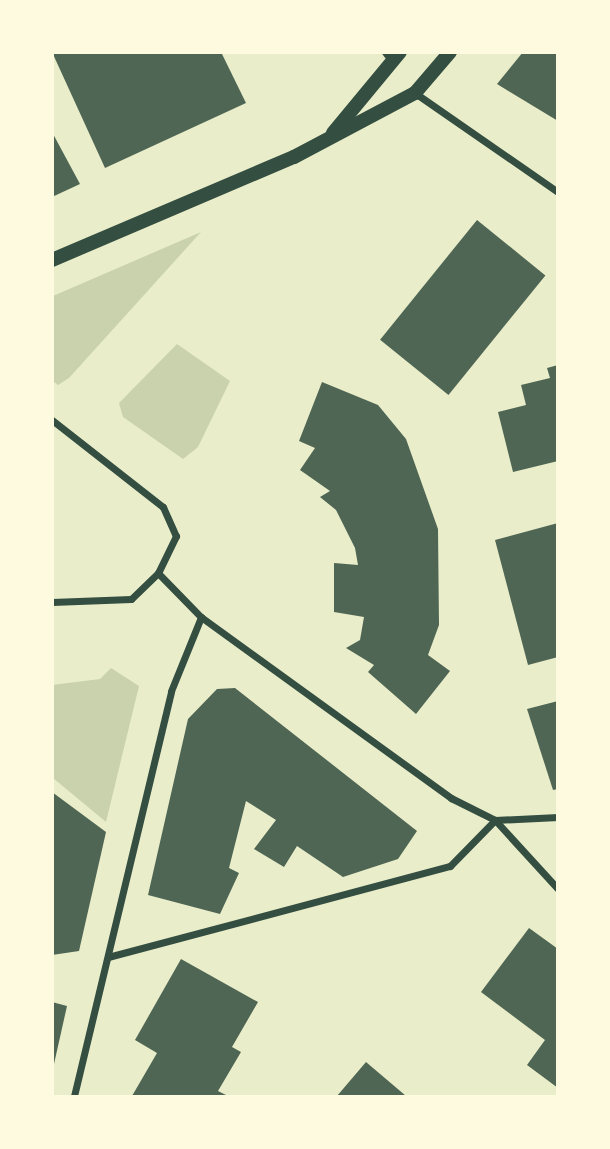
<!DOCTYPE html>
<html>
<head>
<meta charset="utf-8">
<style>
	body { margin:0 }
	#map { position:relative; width:610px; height:1149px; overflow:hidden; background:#e9edc9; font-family:"PT Sans",sans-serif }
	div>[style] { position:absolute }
	.green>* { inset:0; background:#cad2ad }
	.building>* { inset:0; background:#4f6655; transform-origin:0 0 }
	.minor>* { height:7px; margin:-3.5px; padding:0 3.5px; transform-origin:3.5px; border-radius:3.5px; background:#344e41 }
	.secondary>* { height:14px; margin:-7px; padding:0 7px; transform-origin:7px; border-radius:7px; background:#344e41 }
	span { translate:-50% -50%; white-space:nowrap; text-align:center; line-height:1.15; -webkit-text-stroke:7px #fefae0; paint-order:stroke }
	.frame { position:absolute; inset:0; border:54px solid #fefae0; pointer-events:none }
</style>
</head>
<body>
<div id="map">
	<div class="green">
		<i style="clip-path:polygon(201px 232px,69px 378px,58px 385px,53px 381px,53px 296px)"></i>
		<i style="clip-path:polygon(177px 344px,230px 381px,198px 447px,183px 459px,123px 417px,119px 403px)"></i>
		<i style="clip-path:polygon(111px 668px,139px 686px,106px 822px,53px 778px,52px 685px,100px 679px)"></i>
	</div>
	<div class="building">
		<i style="clip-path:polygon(52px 52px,221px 52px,246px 103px,105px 168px)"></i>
		<i style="clip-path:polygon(523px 52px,558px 52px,558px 121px,497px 84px)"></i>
		<i style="clip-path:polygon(52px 132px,80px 184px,52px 197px)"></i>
		<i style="left:477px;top:220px;width:88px;height:154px;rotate:39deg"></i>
		<i style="clip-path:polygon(558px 365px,558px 461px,513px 472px,498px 412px,526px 405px,521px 385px,550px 378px,547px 368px)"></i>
		<i style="clip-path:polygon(322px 382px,378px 405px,406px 439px,438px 529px,439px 625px,428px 655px,450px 671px,416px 714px,368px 672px,374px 665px,346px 648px,360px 640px,364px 617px,334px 612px,334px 563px,358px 565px,355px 548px,336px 510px,320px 497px,330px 491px,300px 470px,315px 448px,299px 441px)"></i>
		<i style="clip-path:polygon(558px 523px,558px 657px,528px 665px,495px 540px)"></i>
		<i style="clip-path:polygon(235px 688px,417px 831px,398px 859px,343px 877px,297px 846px,284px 867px,254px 849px,276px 820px,246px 801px,229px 868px,239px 873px,220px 914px,148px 895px,188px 719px,217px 689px)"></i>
		<i style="clip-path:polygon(558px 701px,558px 789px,553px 790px,527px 709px)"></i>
		<i style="clip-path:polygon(52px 792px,106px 832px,79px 951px,52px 955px)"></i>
		<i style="clip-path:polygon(529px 928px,558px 949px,558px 1088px,527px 1065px,545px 1040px,481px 992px)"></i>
		<i style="clip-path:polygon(181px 959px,258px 1002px,232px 1047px,241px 1052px,218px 1091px,228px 1096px,132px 1096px,157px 1053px,135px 1040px)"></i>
		<i style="clip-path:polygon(52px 1002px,67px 1006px,54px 1064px,52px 1064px)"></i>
		<i style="clip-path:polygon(366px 1062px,406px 1096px,337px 1096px)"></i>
	</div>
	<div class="minor">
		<i style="left:385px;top:52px;width:11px;rotate:52deg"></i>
		<i style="left:415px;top:93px;width:174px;rotate:34.7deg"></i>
		<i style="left:52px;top:420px;width:141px;rotate:38.1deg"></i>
		<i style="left:163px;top:507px;width:32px;rotate:66deg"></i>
		<i style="left:176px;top:536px;width:41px;rotate:115.9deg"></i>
		<i style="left:158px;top:573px;width:37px;rotate:136deg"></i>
		<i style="left:131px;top:599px;width:79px;rotate:177.8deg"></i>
		<i style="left:158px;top:573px;width:62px;rotate:45.7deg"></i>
		<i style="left:201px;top:617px;width:309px;rotate:35.9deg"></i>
		<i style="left:451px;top:798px;width:49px;rotate:26.6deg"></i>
		<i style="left:495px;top:820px;width:63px;rotate:-2.7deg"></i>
		<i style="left:108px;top:957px;width:354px;rotate:-14.9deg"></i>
		<i style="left:450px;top:866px;width:64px;rotate:-45.6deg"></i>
		<i style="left:495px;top:820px;width:93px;rotate:47.6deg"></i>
		<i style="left:74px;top:1096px;width:416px;rotate:-76.5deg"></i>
		<i style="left:171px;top:691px;width:80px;rotate:-67.9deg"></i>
	</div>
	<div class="secondary">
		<i style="left:333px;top:133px;width:105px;rotate:-50.4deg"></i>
		<i style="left:52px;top:260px;width:263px;rotate:-23.1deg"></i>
		<i style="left:294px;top:157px;width:137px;rotate:-27.9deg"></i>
		<i style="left:415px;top:93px;width:54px;rotate:-49.5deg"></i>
	</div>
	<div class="frame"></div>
</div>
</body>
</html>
